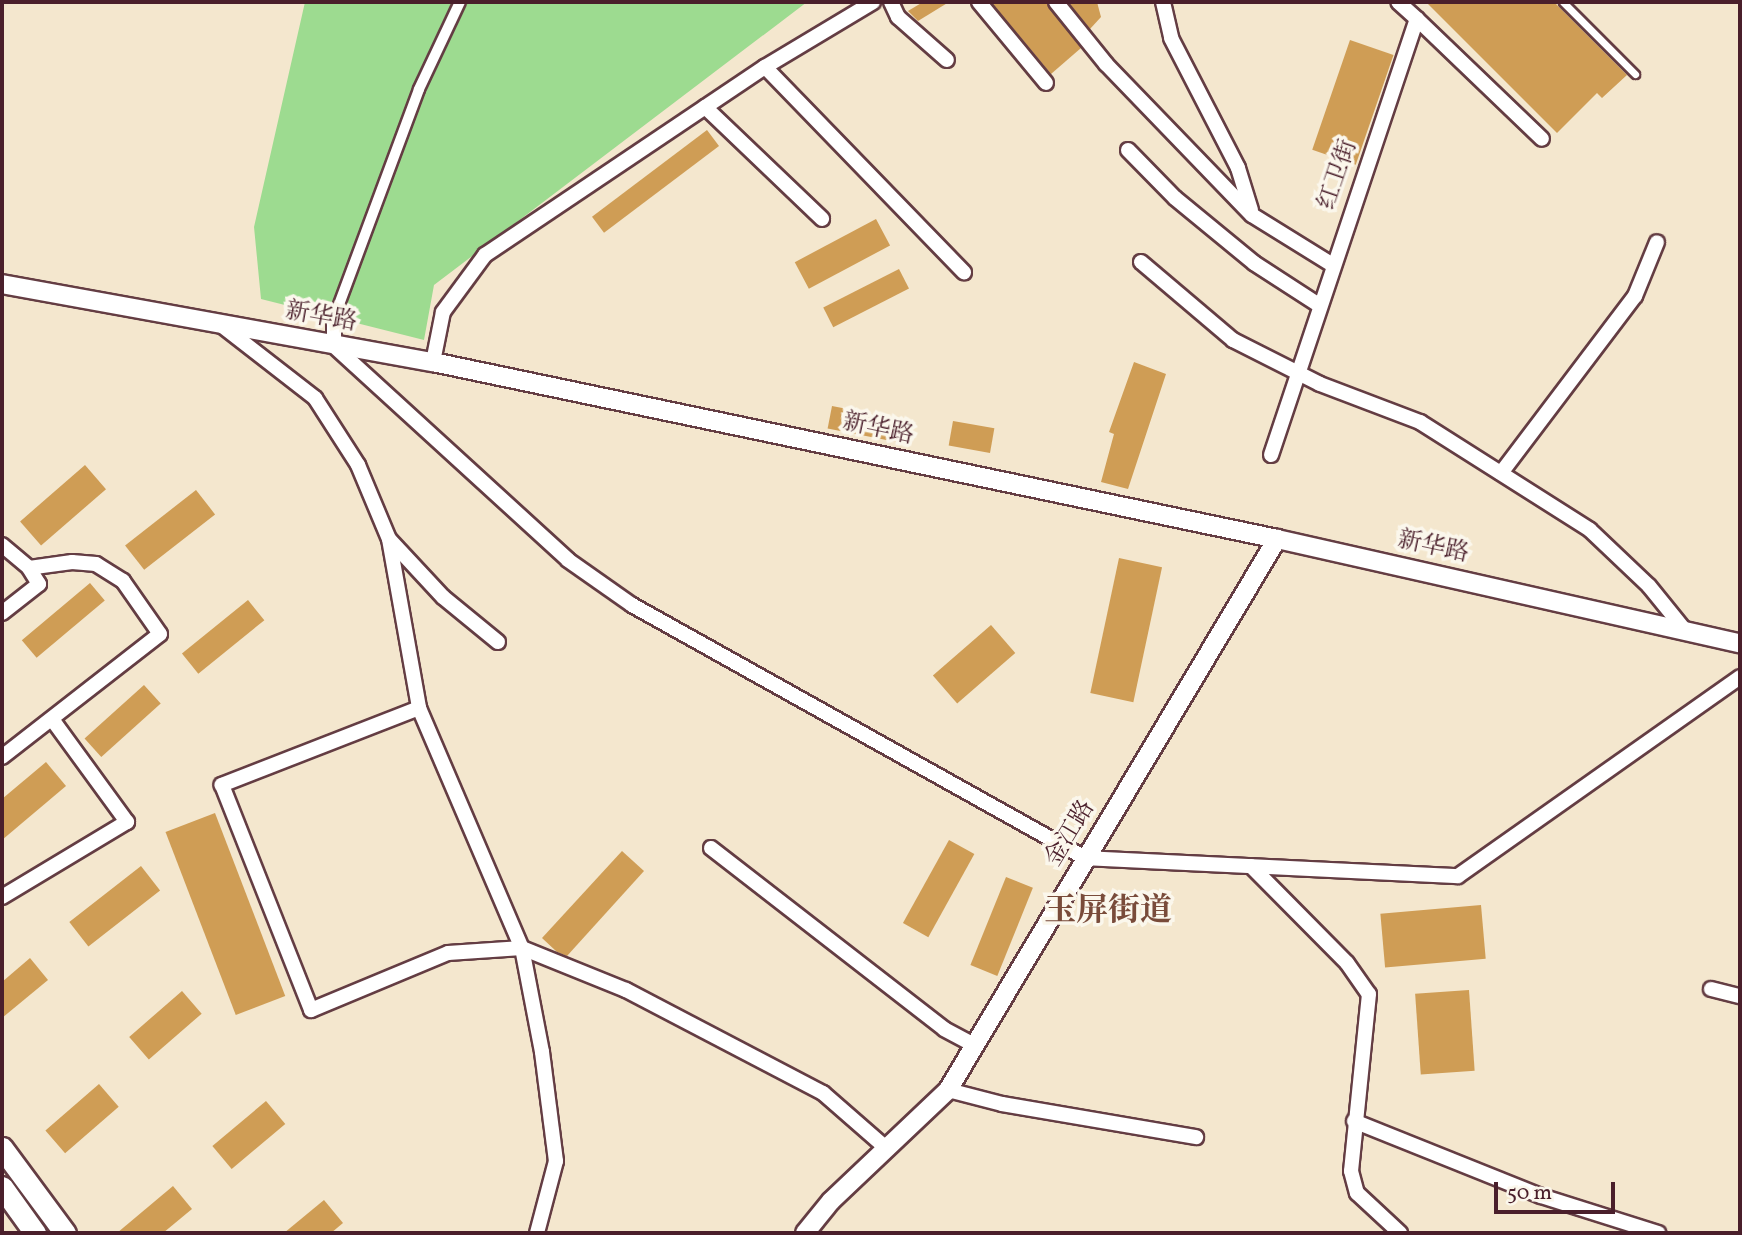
<!DOCTYPE html>
<html>
<head>
<meta charset="utf-8">
<style>
	body { margin:0 }
	#map { position:relative; width:1742px; height:1235px; overflow:hidden; background:#f4e7ce; font-family:Vollkorn,"Noto Serif SC",serif }
	div>[style] { position:absolute }
	.green>* { inset:0; background:#9ddb90 }
	.building>* { inset:0; background:#cf9d55; transform-origin:0 0 }
	.roads { filter:drop-shadow(2px 0 #643d43) drop-shadow(-2px 0 #643d43) drop-shadow(0 2px #643d43) drop-shadow(0 -2px #643d43) }
	.service>* { height:7px; margin:-3.5px; padding:0 3.5px; transform-origin:3.5px; border-radius:3.5px; background:#fff }
	.pedestrian>* { height:10px; margin:-5px; padding:0 5px; transform-origin:5px; border-radius:5px; background:#fff }
	.minor>* { height:14px; margin:-7px; padding:0 7px; transform-origin:7px; border-radius:7px; background:#fff }
	.tertiary>* { height:18px; margin:-9px; padding:0 9px; transform-origin:9px; border-radius:9px; background:#fff }
	.secondary>* { height:21px; margin:-10.5px; padding:0 10.5px; transform-origin:10.5px; border-radius:10.5px; background:#fff }
	span { translate:-50% -50%; white-space:nowrap; text-align:center; line-height:1.15; -webkit-text-stroke:7px #fbf7ec; paint-order:stroke }
	.street-label { font-size:24px; color:#4a1f2b }
	.district-label { font-size:32px; color:#794b3a; font-weight:700 }
	.frame { position:absolute; inset:0; border:4px solid #4a1f2b; pointer-events:none }
	.scale { position:absolute; left:1494px; top:1182px; width:121px; height:32px; box-sizing:border-box; border:4px solid #4a1f2b; border-top:0; padding-left:9px; font-size:21px; line-height:24px; white-space:nowrap; color:#4a1f2b; -webkit-text-stroke:5px #fbf7ec; paint-order:stroke }
</style>
</head>
<body>
<div id="map">
	<div class="green">
		<i style="clip-path:polygon(305px 2px,807px 2px,434px 285px,424px 340px,261px 299px,254px 227px)"></i>
	</div>
	<div class="building">
		<i style="clip-path:polygon(923px 2px,949px 2px,918px 21px,908px 11px)"></i>
		<i style="clip-path:polygon(991px 2px,1047px 2px,1081px 48px,1051px 74px)"></i>
		<i style="clip-path:polygon(1068px 2px,1097px 2px,1101px 17px,1090px 29px)"></i>
		<i style="clip-path:polygon(1426px 2px,1554px 2px,1627px 75px,1602px 98px,1597px 93px,1557px 133px)"></i>
		<i style="left:1350px;top:40px;width:46px;height:116px;rotate:19deg"></i>
		<i style="left:707px;top:130px;width:20px;height:144px;rotate:53deg"></i>
		<i style="left:876px;top:219px;width:30px;height:92px;rotate:62deg"></i>
		<i style="left:899px;top:269px;width:22px;height:85px;rotate:63deg"></i>
		<i style="clip-path:polygon(1134px 362px,1166px 374px,1128px 489px,1101px 482px,1114px 434px,1109px 432px)"></i>
		<i style="left:832px;top:406px;width:69px;height:23px;rotate:11deg"></i>
		<i style="left:953px;top:421px;width:42px;height:25px;rotate:10deg"></i>
		<i style="left:85px;top:465px;width:32px;height:86px;rotate:49deg"></i>
		<i style="left:196px;top:490px;width:31px;height:90px;rotate:52deg"></i>
		<i style="left:1119px;top:558px;width:44px;height:138px;rotate:12deg"></i>
		<i style="left:90px;top:583px;width:23px;height:89px;rotate:50deg"></i>
		<i style="left:248px;top:600px;width:26px;height:85px;rotate:51deg"></i>
		<i style="left:991px;top:625px;width:37px;height:77px;rotate:49deg"></i>
		<i style="left:144px;top:685px;width:25px;height:80px;rotate:48deg"></i>
		<i style="clip-path:polygon(46px 762px,66px 786px,2px 840px,2px 799px)"></i>
		<i style="left:215px;top:813px;width:196px;height:53px;rotate:69deg"></i>
		<i style="left:949px;top:840px;width:29px;height:95px;rotate:29deg"></i>
		<i style="clip-path:polygon(622px 851px,644px 871px,567px 956px,557px 952px,542px 938px)"></i>
		<i style="left:141px;top:866px;width:31px;height:91px;rotate:52deg"></i>
		<i style="left:1006px;top:877px;width:29px;height:95px;rotate:22deg"></i>
		<i style="left:1481px;top:905px;width:54px;height:101px;rotate:85deg"></i>
		<i style="clip-path:polygon(30px 958px,48px 980px,2px 1018px,2px 982px)"></i>
		<i style="left:1469px;top:990px;width:81px;height:54px;rotate:86deg"></i>
		<i style="left:182px;top:991px;width:30px;height:70px;rotate:49deg"></i>
		<i style="left:99px;top:1084px;width:30px;height:71px;rotate:49deg"></i>
		<i style="left:266px;top:1101px;width:30px;height:70px;rotate:50deg"></i>
		<i style="clip-path:polygon(173px 1186px,192px 1209px,163px 1233px,117px 1233px)"></i>
		<i style="clip-path:polygon(324px 1200px,343px 1223px,331px 1233px,284px 1233px)"></i>
	</div>
	<div class="roads">
		<div class="service">
			<i style="left:1563px;top:2px;width:102px;rotate:45deg"></i>
		</div>
		<div class="pedestrian">
			<i style="left:334px;top:318px;width:244px;rotate:-69.6deg"></i>
			<i style="left:419px;top:89px;width:96px;rotate:-64.8deg"></i>
		</div>
		<div class="minor">
			<i style="left:891px;top:2px;width:17px;rotate:65deg"></i>
			<i style="left:898px;top:17px;width:65px;rotate:41.3deg"></i>
			<i style="left:979px;top:2px;width:105px;rotate:50.4deg"></i>
			<i style="left:1056px;top:2px;width:80px;rotate:51.1deg"></i>
			<i style="left:1106px;top:64px;width:210px;rotate:46deg"></i>
			<i style="left:1252px;top:215px;width:93px;rotate:31.8deg"></i>
			<i style="left:1163px;top:2px;width:37px;rotate:77deg"></i>
			<i style="left:1171px;top:38px;width:146px;rotate:62.7deg"></i>
			<i style="left:1238px;top:168px;width:44px;rotate:72.8deg"></i>
			<i style="left:1417px;top:19px;width:173px;rotate:43.8deg"></i>
			<i style="left:765px;top:67px;width:286px;rotate:45.9deg"></i>
			<i style="left:705px;top:107px;width:162px;rotate:43.7deg"></i>
			<i style="left:1128px;top:150px;width:67px;rotate:45.6deg"></i>
			<i style="left:1175px;top:198px;width:102px;rotate:39.4deg"></i>
			<i style="left:1254px;top:263px;width:77px;rotate:32.9deg"></i>
			<i style="left:1141px;top:262px;width:121px;rotate:40.3deg"></i>
			<i style="left:1233px;top:340px;width:97px;rotate:26.8deg"></i>
			<i style="left:1320px;top:384px;width:107px;rotate:20.8deg"></i>
			<i style="left:1420px;top:422px;width:201px;rotate:32.4deg"></i>
			<i style="left:1590px;top:530px;width:81px;rotate:43.5deg"></i>
			<i style="left:1649px;top:586px;width:54px;rotate:51deg"></i>
			<i style="left:334px;top:318px;width:28px;rotate:90deg"></i>
			<i style="left:334px;top:346px;width:317px;rotate:42.4deg"></i>
			<i style="left:568px;top:560px;width:78px;rotate:35.1deg"></i>
			<i style="left:632px;top:605px;width:519px;rotate:29.18deg"></i>
			<i style="left:1085px;top:858px;width:373px;rotate:2.8deg"></i>
			<i style="left:1458px;top:876px;width:345px;rotate:-35.2deg"></i>
			<i style="left:221px;top:325px;width:119px;rotate:37.8deg"></i>
			<i style="left:315px;top:398px;width:80px;rotate:57.3deg"></i>
			<i style="left:358px;top:465px;width:80px;rotate:67.3deg"></i>
			<i style="left:389px;top:539px;width:172px;rotate:79.9deg"></i>
			<i style="left:419px;top:708px;width:261px;rotate:66.8deg"></i>
			<i style="left:522px;top:948px;width:106px;rotate:79.1deg"></i>
			<i style="left:542px;top:1052px;width:110px;rotate:82.7deg"></i>
			<i style="left:556px;top:1161px;width:74px;rotate:104.8deg"></i>
			<i style="left:433px;top:362px;width:51px;rotate:-78.7deg"></i>
			<i style="left:443px;top:312px;width:71px;rotate:-53.6deg"></i>
			<i style="left:485px;top:255px;width:337px;rotate:-33.9deg"></i>
			<i style="left:765px;top:67px;width:126px;rotate:-31deg"></i>
			<i style="left:1271px;top:455px;width:460px;rotate:-71.5deg"></i>
			<i style="left:1417px;top:19px;width:25px;rotate:-138deg"></i>
			<i style="left:1501px;top:473px;width:222px;rotate:-52.9deg"></i>
			<i style="left:1635px;top:296px;width:58px;rotate:-67.8deg"></i>
			<i style="left:390px;top:540px;width:78px;rotate:47.1deg"></i>
			<i style="left:443px;top:597px;width:71px;rotate:39.3deg"></i>
			<i style="left:2px;top:545px;width:35px;rotate:40deg"></i>
			<i style="left:29px;top:568px;width:19px;rotate:58deg"></i>
			<i style="left:39px;top:584px;width:47px;rotate:141.9deg"></i>
			<i style="left:419px;top:708px;width:212px;rotate:158.7deg"></i>
			<i style="left:222px;top:785px;width:242px;rotate:68.4deg"></i>
			<i style="left:311px;top:1010px;width:148px;rotate:-22.6deg"></i>
			<i style="left:448px;top:953px;width:74px;rotate:-3.9deg"></i>
			<i style="left:522px;top:948px;width:112px;rotate:22deg"></i>
			<i style="left:626px;top:990px;width:222px;rotate:27.6deg"></i>
			<i style="left:823px;top:1093px;width:84px;rotate:41.1deg"></i>
			<i style="left:2px;top:757px;width:200px;rotate:-37.9deg"></i>
			<i style="left:160px;top:634px;width:65px;rotate:-124.9deg"></i>
			<i style="left:123px;top:581px;width:32px;rotate:-148deg"></i>
			<i style="left:96px;top:564px;width:24px;rotate:-175deg"></i>
			<i style="left:72px;top:562px;width:43px;rotate:172.1deg"></i>
			<i style="left:711px;top:848px;width:295px;rotate:37.8deg"></i>
			<i style="left:944px;top:1029px;width:34px;rotate:28deg"></i>
			<i style="left:1251px;top:866px;width:136px;rotate:45.3deg"></i>
			<i style="left:1347px;top:963px;width:38px;rotate:55deg"></i>
			<i style="left:1369px;top:994px;width:178px;rotate:95.8deg"></i>
			<i style="left:1351px;top:1171px;width:23px;rotate:75deg"></i>
			<i style="left:1357px;top:1193px;width:59px;rotate:42.9deg"></i>
			<i style="left:2px;top:897px;width:146px;rotate:-31deg"></i>
			<i style="left:127px;top:822px;width:127px;rotate:-126.1deg"></i>
			<i style="left:1711px;top:989px;width:30px;rotate:14deg"></i>
			<i style="left:948px;top:1090px;width:56px;rotate:14.5deg"></i>
			<i style="left:1002px;top:1104px;width:197px;rotate:9.7deg"></i>
			<i style="left:1354px;top:1121px;width:201px;rotate:21.9deg"></i>
			<i style="left:1541px;top:1196px;width:123px;rotate:17.5deg"></i>
		</div>
		<div class="tertiary">
			<i style="left:2px;top:284px;width:438px;rotate:10.3deg"></i>
			<i style="left:433px;top:362px;width:862px;rotate:11.84deg"></i>
			<i style="left:1277px;top:539px;width:475px;rotate:12.7deg"></i>
			<i style="left:805px;top:1233px;width:41px;rotate:-50.9deg"></i>
			<i style="left:831px;top:1201px;width:161px;rotate:-43.5deg"></i>
			<i style="left:948px;top:1090px;width:642px;rotate:-59.16deg"></i>
		</div>
		<div class="secondary">
			<i style="left:2px;top:1148px;width:106px;rotate:53.5deg"></i>
			<i style="left:2px;top:1187px;width:57px;rotate:54.3deg"></i>
		</div>
	</div>
	<div class="street-label">
		<span style="left:1339px;top:175px;rotate:-71deg">红卫街</span>
		<span style="left:321px;top:318px;rotate:10deg">新华路</span>
		<span style="left:878px;top:430px;rotate:12deg">新华路</span>
		<span style="left:1433px;top:548px;rotate:12deg">新华路</span>
		<span style="left:1071px;top:834px;rotate:-59deg">金江路</span>
	</div>
	<div class="district-label">
		<span style="left:1108px;top:912px">玉屏街道</span>
	</div>
	<div class="frame"></div>
	<div class="scale">50 m</div>
</div>
</body>
</html>
